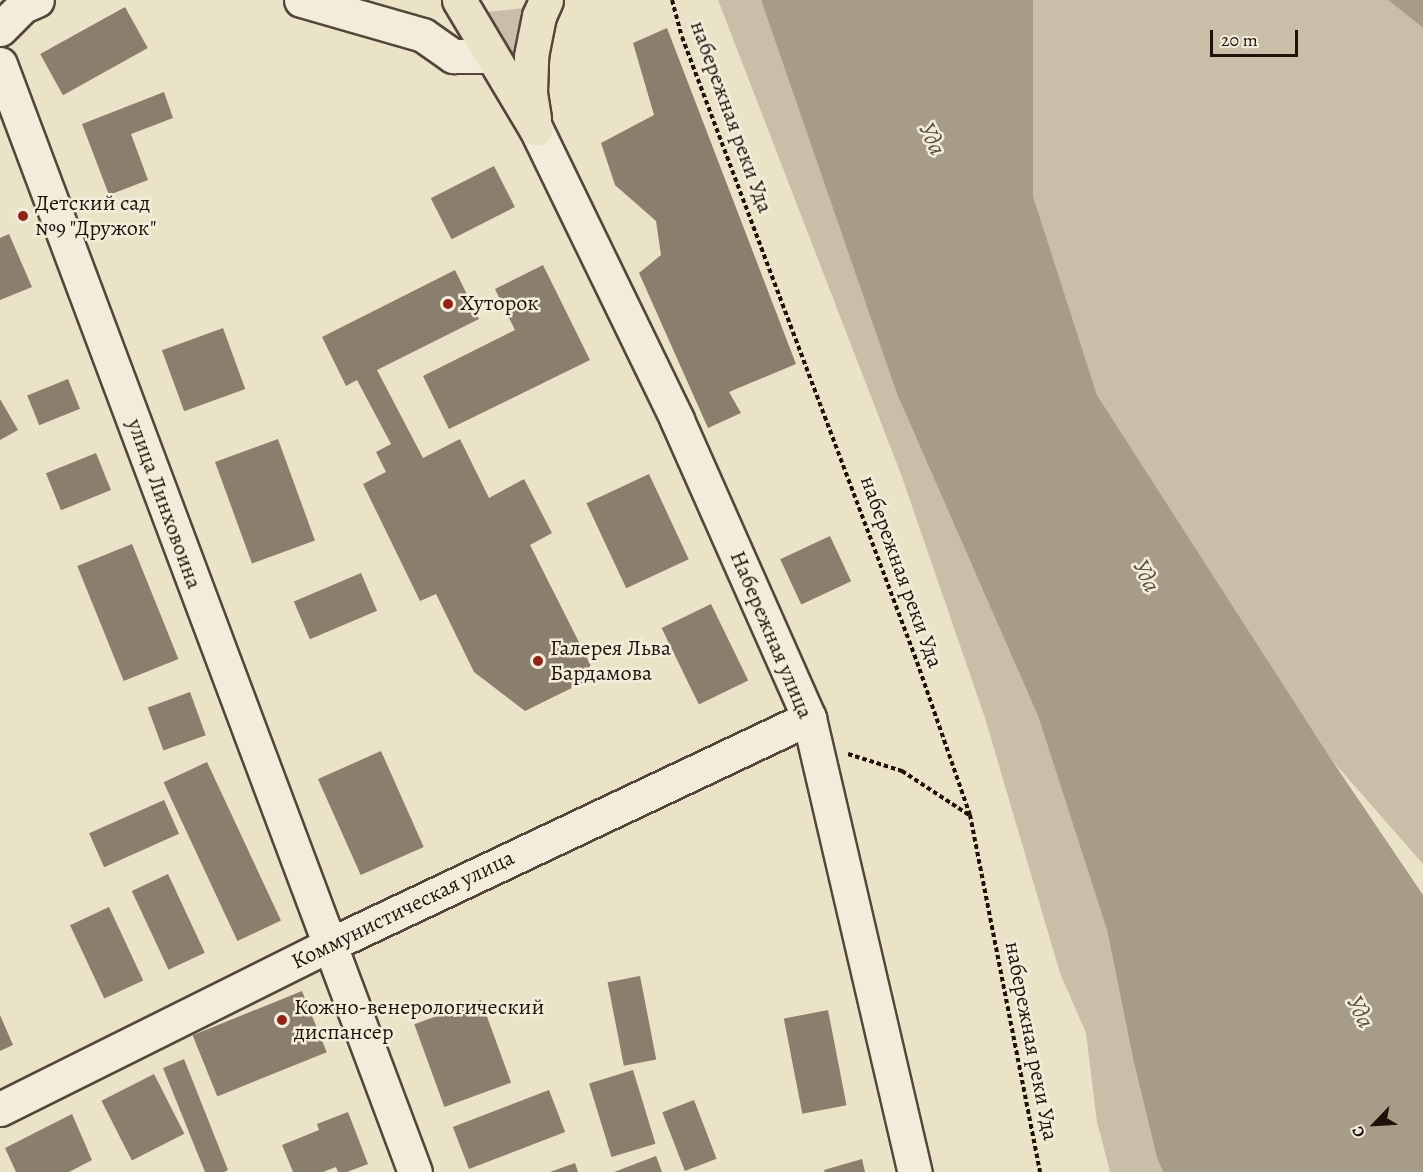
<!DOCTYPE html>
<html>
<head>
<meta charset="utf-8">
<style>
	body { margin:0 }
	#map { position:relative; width:1423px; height:1172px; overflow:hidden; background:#ebe3c8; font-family:Alegreya,serif }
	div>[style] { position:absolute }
	.green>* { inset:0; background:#c9bfa8 }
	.water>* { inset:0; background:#a79c88 }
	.building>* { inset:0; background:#8b7e6d; transform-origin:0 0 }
	.path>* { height:4px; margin-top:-2px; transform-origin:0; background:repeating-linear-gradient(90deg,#22110b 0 4.5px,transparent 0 7.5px) }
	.roads { filter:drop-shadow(2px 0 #54463a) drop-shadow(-2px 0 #54463a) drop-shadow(0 2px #54463a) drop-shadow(0 -2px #54463a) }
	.minor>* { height:33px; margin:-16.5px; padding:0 16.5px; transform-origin:16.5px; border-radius:16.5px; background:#f2eddb }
	.major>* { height:33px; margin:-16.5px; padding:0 16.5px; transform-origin:16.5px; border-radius:16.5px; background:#ebe3c8 }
	.dots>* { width:16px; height:16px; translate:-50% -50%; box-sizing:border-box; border:3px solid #f2eddb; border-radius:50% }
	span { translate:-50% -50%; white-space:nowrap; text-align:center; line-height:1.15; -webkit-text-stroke:5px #f2eddb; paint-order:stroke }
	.street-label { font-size:22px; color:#22110b }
	.poi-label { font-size:22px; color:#22110b }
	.left { translate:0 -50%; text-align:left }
	.water-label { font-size:24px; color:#5e5043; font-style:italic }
	.north { position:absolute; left:1345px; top:1094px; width:60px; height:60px; -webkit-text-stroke:4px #f2eddb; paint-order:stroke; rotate:245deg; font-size:16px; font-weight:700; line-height:24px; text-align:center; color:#22110b }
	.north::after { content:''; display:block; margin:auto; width:21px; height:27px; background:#22110b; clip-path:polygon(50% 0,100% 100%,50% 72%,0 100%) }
	.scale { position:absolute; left:1210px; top:30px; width:88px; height:27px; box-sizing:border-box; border:3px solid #22110b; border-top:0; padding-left:8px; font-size:18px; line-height:21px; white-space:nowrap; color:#22110b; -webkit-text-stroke:4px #f2eddb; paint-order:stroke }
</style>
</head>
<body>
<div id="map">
	<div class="green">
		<i style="clip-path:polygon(718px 0,761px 0,897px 394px,1038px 716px,1107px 930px,1134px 1063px,1157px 1158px,1163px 1172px,1110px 1172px,1097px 1122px,1086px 1033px,1060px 973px,985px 718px,902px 477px)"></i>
		<i style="clip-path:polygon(1033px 0,1388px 0,1423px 28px,1423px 864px,1331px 759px,1097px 395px,1033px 196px)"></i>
		<i style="clip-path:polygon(525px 8px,514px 56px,487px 12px)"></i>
	</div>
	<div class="water">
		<i style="clip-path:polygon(761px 0,1033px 0,1033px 196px,1097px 395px,1331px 759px,1423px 895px,1423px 1172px,1163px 1172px,1157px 1158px,1134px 1063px,1107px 930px,1038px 716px,897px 394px)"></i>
		<i style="clip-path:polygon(1388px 0,1423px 0,1423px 28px)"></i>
	</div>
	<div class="building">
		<i style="left:125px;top:7px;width:47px;height:97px;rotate:61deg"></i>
		<i style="clip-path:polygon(667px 28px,796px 364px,729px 392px,741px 413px,708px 428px,639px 273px,661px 255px,656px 221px,615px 185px,601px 143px,654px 115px,633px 43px)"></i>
		<i style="clip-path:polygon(164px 92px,173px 118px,131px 134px,148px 180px,109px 195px,82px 124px)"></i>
		<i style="left:494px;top:166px;width:46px;height:71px;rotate:63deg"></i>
		<i style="clip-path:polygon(9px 234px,32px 287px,0 300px,0 238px)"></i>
		<i style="clip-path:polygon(543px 265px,590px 360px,449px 429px,423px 376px,515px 330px,495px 289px)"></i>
		<i style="clip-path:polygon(455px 270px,479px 319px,377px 370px,423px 458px,460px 439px,489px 498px,524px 479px,552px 533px,530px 545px,596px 676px,525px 711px,474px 672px,436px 594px,420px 601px,363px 484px,386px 472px,376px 452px,391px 444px,357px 380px,346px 386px,322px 337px)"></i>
		<i style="left:223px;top:328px;width:65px;height:65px;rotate:70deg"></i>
		<i style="left:68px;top:379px;width:32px;height:44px;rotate:68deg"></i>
		<i style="clip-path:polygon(0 399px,18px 430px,0 440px)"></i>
		<i style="left:278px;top:439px;width:108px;height:67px;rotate:70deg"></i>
		<i style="left:96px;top:453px;width:40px;height:54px;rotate:68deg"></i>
		<i style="left:649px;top:474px;width:94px;height:69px;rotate:65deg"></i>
		<i style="left:830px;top:536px;width:50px;height:55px;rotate:65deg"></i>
		<i style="left:132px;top:544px;width:124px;height:59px;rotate:68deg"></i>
		<i style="left:361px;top:573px;width:41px;height:73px;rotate:67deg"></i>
		<i style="left:711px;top:604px;width:85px;height:55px;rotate:64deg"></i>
		<i style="left:190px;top:692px;width:46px;height:45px;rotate:70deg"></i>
		<i style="left:381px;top:751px;width:105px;height:69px;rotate:66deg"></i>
		<i style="left:207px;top:762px;width:175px;height:48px;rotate:65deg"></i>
		<i style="left:164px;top:800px;width:37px;height:82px;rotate:66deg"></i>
		<i style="left:168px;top:874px;width:87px;height:40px;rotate:65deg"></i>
		<i style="left:109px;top:907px;width:81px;height:43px;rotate:65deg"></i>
		<i style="left:640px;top:976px;width:85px;height:33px;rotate:79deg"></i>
		<i style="left:302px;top:991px;width:66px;height:118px;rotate:68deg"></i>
		<i style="left:481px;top:1000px;width:88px;height:71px;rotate:70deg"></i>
		<i style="left:828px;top:1010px;width:97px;height:45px;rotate:79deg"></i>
		<i style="clip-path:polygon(0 1015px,13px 1045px,0 1051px)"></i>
		<i style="clip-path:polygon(184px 1059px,228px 1170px,224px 1172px,205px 1172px,163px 1068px)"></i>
		<i style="left:633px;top:1070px;width:77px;height:46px;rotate:73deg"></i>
		<i style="left:154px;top:1074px;width:67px;height:59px;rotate:63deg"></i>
		<i style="left:549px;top:1090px;width:45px;height:103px;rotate:69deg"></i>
		<i style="left:694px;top:1100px;width:63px;height:34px;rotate:69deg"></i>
		<i style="clip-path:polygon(348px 1112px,368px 1164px,347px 1172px,338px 1172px,336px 1167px,323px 1172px,293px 1172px,282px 1145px,319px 1130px,317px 1124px)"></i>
		<i style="clip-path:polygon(72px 1114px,92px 1160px,69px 1172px,16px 1172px,5px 1148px)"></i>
		<i style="clip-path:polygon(656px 1156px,662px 1172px,614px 1172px)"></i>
		<i style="clip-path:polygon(862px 1159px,865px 1172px,825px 1172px,824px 1170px)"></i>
		<i style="clip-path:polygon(575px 1163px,578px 1172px,550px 1172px)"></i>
	</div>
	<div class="path">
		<i style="left:672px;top:0;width:38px;rotate:75deg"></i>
		<i style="left:682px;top:37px;width:668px;rotate:69.39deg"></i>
		<i style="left:917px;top:662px;width:162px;rotate:70.9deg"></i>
		<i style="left:970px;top:815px;width:364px;rotate:78.9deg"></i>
		<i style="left:848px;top:754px;width:57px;rotate:17.5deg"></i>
		<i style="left:902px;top:771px;width:80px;rotate:33.3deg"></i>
	</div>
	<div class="roads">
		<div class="minor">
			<i style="left:301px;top:0;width:127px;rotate:16deg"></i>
			<i style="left:423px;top:35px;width:37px;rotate:35deg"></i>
			<i style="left:453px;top:56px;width:38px"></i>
			<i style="left:0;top:29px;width:33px;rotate:-45deg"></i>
			<i style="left:23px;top:6px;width:15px;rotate:-23deg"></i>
			<i style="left:0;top:64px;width:1183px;rotate:69.47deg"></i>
			<i style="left:536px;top:129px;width:323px;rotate:64.1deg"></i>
			<i style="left:677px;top:420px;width:326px;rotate:66.1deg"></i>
			<i style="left:809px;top:718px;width:466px;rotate:76.9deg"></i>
			<i style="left:0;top:1109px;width:368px;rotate:-26.5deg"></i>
			<i style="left:329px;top:945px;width:531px;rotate:-25.31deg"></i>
		</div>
		<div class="major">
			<i style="left:459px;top:0;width:150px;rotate:59.2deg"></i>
			<i style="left:534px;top:118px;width:26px;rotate:-99deg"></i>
			<i style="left:530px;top:92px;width:36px;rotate:-88deg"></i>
			<i style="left:531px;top:56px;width:41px;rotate:-78.7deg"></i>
			<i style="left:539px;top:16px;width:17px;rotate:-66deg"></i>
		</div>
	</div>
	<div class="dots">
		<i style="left:23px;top:216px;background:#8f2418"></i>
		<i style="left:448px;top:304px;background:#8f2418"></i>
		<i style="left:538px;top:661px;background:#8f2418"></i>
		<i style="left:282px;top:1020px;background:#8f2418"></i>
	</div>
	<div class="street-label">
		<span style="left:731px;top:117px;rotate:70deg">набережная реки Уда</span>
		<span style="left:164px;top:504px;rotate:70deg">улица Линховоина</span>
		<span style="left:901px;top:572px;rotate:70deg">набережная реки Уда</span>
		<span style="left:771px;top:635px;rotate:67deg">Набережная улица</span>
		<span style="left:403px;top:910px;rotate:-26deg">Коммунистическая улица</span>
		<span style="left:1031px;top:1041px;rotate:79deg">набережная реки Уда</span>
	</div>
	<div class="poi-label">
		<span class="left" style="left:35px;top:216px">Детский сад<br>№9 "Дружок"</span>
		<span class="left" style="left:460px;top:304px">Хуторок</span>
		<span class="left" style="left:550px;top:661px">Галерея Льва<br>Бардамова</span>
		<span class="left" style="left:294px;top:1020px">Кожно-венерологический<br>диспансер</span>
	</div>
	<div class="water-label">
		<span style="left:932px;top:139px;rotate:65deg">Уда</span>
		<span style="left:1146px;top:576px;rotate:64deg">Уда</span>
		<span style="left:1360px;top:1012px;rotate:64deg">Уда</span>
	</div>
	<div class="north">С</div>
	<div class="scale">20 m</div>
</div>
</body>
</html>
